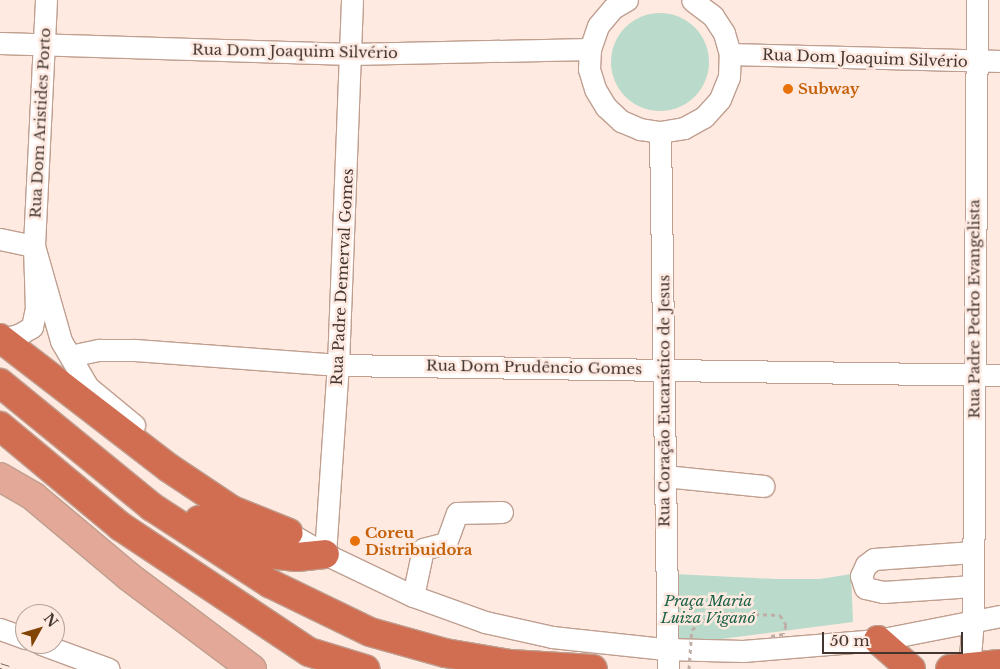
<!DOCTYPE html>
<html>
<head>
<meta charset="utf-8">
<style>
	body { margin:0 }
	#map { position:relative; width:1000px; height:669px; overflow:hidden; background:#ffeae1; font-family:"Libre Baskerville",serif }
	div>[style] { position:absolute }
	.green>* { inset:0; background:#badbcb }
	.round { border-radius:50% }
	.roads { filter:drop-shadow(1px 0 #bf9f90) drop-shadow(-1px 0 #bf9f90) drop-shadow(0 1px #bf9f90) drop-shadow(0 -1px #bf9f90) }
	.minor>* { height:21px; margin:-10.5px; padding:0 10.5px; transform-origin:10.5px; border-radius:10.5px; background:#fff }
	.major>* { height:28px; margin:-14px; padding:0 14px; transform-origin:14px; border-radius:14px; background:#e3a897 }
	.highway>* { height:28px; margin:-14px; padding:0 14px; transform-origin:14px; border-radius:14px; background:#d16e52 }
	.rail>* { height:5.5px; margin-top:-2.75px; transform-origin:0; background:repeating-linear-gradient(90deg,#ffeae1 0 11px,#62544d 0 22px); box-sizing:border-box; border-block:1px solid #62544d }
	.path-bridge>* { height:3px; margin-top:-1.5px; transform-origin:0; background:repeating-linear-gradient(90deg,#c0aea6 0 4px,transparent 0 8px) }
	.dots>* { width:14px; height:14px; translate:-50% -50%; box-sizing:border-box; border:2px solid #ffeae1; border-radius:50% }
	span { translate:-50% -50%; white-space:nowrap; text-align:center; line-height:1.15; -webkit-text-stroke:5px #ffeae1; paint-order:stroke }
	.street-label { font-size:15px; color:#433630 }
	.food-label { font-size:15px; color:#c56008; font-weight:700 }
	.left { translate:0 -50%; text-align:left }
	.park-label { font-size:15px; color:#1a6248; font-style:italic }
	.north { position:absolute; left:15px; top:604px; width:50px; height:50px; box-sizing:border-box; background:#ffeae1; border:1px solid #b4a29a; border-radius:50%; rotate:51deg; font-size:14px; font-weight:700; line-height:20px; text-align:center; color:#433630 }
	.north::after { content:''; display:block; margin:auto; width:18px; height:22px; background:#824404; clip-path:polygon(50% 0,100% 100%,50% 72%,0 100%) }
	.scale { position:absolute; left:822px; top:632px; width:141px; height:22px; box-sizing:border-box; border:2px solid #433630; border-top:0; padding-left:6px; font-size:15px; line-height:18px; white-space:nowrap; color:#433630; -webkit-text-stroke:4px #ffeae1; paint-order:stroke }
</style>
</head>
<body>
<div id="map">
	<div class="green">
		<i class="round" style="left:611px;top:13px;width:98px;height:98px"></i>
		<i style="clip-path:polygon(675px 574px,776px 579px,820px 579px,851px 574px,853px 622px,674px 645px)"></i>
	</div>
	<div class="roads">
		<div class="minor">
			<i style="left:46px;top:0;width:246px;rotate:92.8deg"></i>
			<i style="left:34px;top:246px;width:99px;rotate:74.1deg"></i>
			<i style="left:61px;top:341px;width:53px;rotate:59.6deg"></i>
			<i style="left:88px;top:387px;width:60px;rotate:39.6deg"></i>
			<i style="left:627px;top:0;width:16px;rotate:150deg"></i>
			<i style="left:613px;top:8px;width:23px;rotate:130deg"></i>
			<i style="left:598px;top:26px;width:24px;rotate:109deg"></i>
			<i style="left:590px;top:49px;width:20px;rotate:93deg"></i>
			<i style="left:589px;top:69px;width:21px;rotate:73deg"></i>
			<i style="left:595px;top:89px;width:21px;rotate:59deg"></i>
			<i style="left:606px;top:107px;width:21px;rotate:43deg"></i>
			<i style="left:621px;top:121px;width:21px;rotate:23deg"></i>
			<i style="left:640px;top:129px;width:20px;rotate:9deg"></i>
			<i style="left:660px;top:132px;width:24px;rotate:-9deg"></i>
			<i style="left:684px;top:128px;width:23px;rotate:-29deg"></i>
			<i style="left:704px;top:117px;width:24px;rotate:-48deg"></i>
			<i style="left:720px;top:99px;width:24px;rotate:-68deg"></i>
			<i style="left:729px;top:77px;width:23px;rotate:-88deg"></i>
			<i style="left:730px;top:54px;width:22px;rotate:-106deg"></i>
			<i style="left:724px;top:33px;width:20px;rotate:-123deg"></i>
			<i style="left:713px;top:16px;width:26px;rotate:-143deg"></i>
			<i style="left:0;top:43px;width:351px;rotate:1.8deg"></i>
			<i style="left:351px;top:54px;width:239px;rotate:-1.2deg"></i>
			<i style="left:730px;top:54px;width:270px;rotate:1.5deg"></i>
			<i style="left:660px;top:132px;width:537px;rotate:89.15deg"></i>
			<i style="left:0;top:239px;width:35px;rotate:12deg"></i>
			<i style="left:34px;top:246px;width:62px;rotate:88.2deg"></i>
			<i style="left:36px;top:308px;width:19px;rotate:102deg"></i>
			<i style="left:32px;top:327px;width:16px;rotate:150deg"></i>
			<i style="left:18px;top:335px;width:16px;rotate:166deg"></i>
			<i style="left:70px;top:356px;width:30px;rotate:-12deg"></i>
			<i style="left:99px;top:350px;width:36px"></i>
			<i style="left:135px;top:350px;width:204px;rotate:4.2deg"></i>
			<i style="left:338px;top:365px;width:662px;rotate:0.87deg"></i>
			<i style="left:665px;top:476px;width:99px;rotate:5.8deg"></i>
			<i style="left:275px;top:525px;width:58px;rotate:30.1deg"></i>
			<i style="left:325px;top:554px;width:98px;rotate:25.5deg"></i>
			<i style="left:413px;top:596px;width:77px;rotate:19.9deg"></i>
			<i style="left:485px;top:622px;width:69px;rotate:12.6deg"></i>
			<i style="left:552px;top:637px;width:114px;rotate:6.1deg"></i>
			<i style="left:665px;top:649px;width:78px;rotate:1.5deg"></i>
			<i style="left:743px;top:651px;width:135px;rotate:-4.7deg"></i>
			<i style="left:878px;top:640px;width:124px;rotate:-11.1deg"></i>
			<i style="left:325px;top:554px;width:189px;rotate:-86.1deg"></i>
			<i style="left:338px;top:365px;width:365px;rotate:-87.8deg"></i>
			<i style="left:973px;top:586px;width:90px;rotate:176.2deg"></i>
			<i style="left:883px;top:592px;width:18px;rotate:-167deg"></i>
			<i style="left:865px;top:588px;width:13px;rotate:-108deg"></i>
			<i style="left:861px;top:576px;width:12px;rotate:-66deg"></i>
			<i style="left:866px;top:565px;width:10px;rotate:-37deg"></i>
			<i style="left:874px;top:559px;width:99px;rotate:-4deg"></i>
			<i style="left:413px;top:596px;width:48px;rotate:-78deg"></i>
			<i style="left:423px;top:549px;width:24px;rotate:-15deg"></i>
			<i style="left:446px;top:543px;width:32px;rotate:-70deg"></i>
			<i style="left:457px;top:513px;width:45px;rotate:-1.3deg"></i>
			<i style="left:0;top:629px;width:27px;rotate:20deg"></i>
			<i style="left:41px;top:644px;width:72px;rotate:20.2deg"></i>
			<i style="left:969px;top:669px;width:50px;rotate:-85.4deg"></i>
			<i style="left:973px;top:619px;width:619px;rotate:-89.63deg"></i>
		</div>
		<div class="major">
			<i style="left:0;top:477px;width:39px;rotate:30deg"></i>
			<i style="left:34px;top:497px;width:123px;rotate:40deg"></i>
			<i style="left:128px;top:576px;width:155px;rotate:36.9deg"></i>
		</div>
		<div class="highway">
			<i style="left:0;top:338px;width:213px;rotate:37.6deg"></i>
			<i style="left:169px;top:468px;width:76px;rotate:33.7deg"></i>
			<i style="left:232px;top:510px;width:61px;rotate:22deg"></i>
			<i style="left:0;top:383px;width:196px;rotate:39.2deg"></i>
			<i style="left:152px;top:507px;width:140px;rotate:33deg"></i>
			<i style="left:269px;top:583px;width:112px;rotate:25.9deg"></i>
			<i style="left:370px;top:632px;width:78px;rotate:15.6deg"></i>
			<i style="left:445px;top:653px;width:66px;rotate:9.6deg"></i>
			<i style="left:510px;top:664px;width:83px;rotate:3.4deg"></i>
			<i style="left:0;top:426px;width:156px;rotate:39.8deg"></i>
			<i style="left:120px;top:526px;width:227px;rotate:33.7deg"></i>
			<i style="left:309px;top:652px;width:59px;rotate:16.9deg"></i>
			<i style="left:199px;top:520px;width:77px;rotate:26.2deg"></i>
			<i style="left:268px;top:554px;width:29px;rotate:6deg"></i>
			<i style="left:297px;top:557px;width:28px;rotate:-6deg"></i>
			<i style="left:878px;top:640px;width:44px;rotate:41.3deg"></i>
			<i style="left:950px;top:669px;width:50px;rotate:-5.7deg"></i>
		</div>
	</div>
	<div class="rail">
		<i style="left:0;top:666px;width:9px;rotate:18deg"></i>
	</div>
	<div class="path-bridge">
		<i style="left:689px;top:669px;width:39px;rotate:-86deg"></i>
		<i style="left:692px;top:630px;width:13px;rotate:-45deg"></i>
		<i style="left:701px;top:621px;width:23px;rotate:-20deg"></i>
		<i style="left:723px;top:613px;width:57px;rotate:2deg"></i>
		<i style="left:780px;top:615px;width:12px;rotate:59deg"></i>
		<i style="left:786px;top:625px;width:9px;rotate:108deg"></i>
		<i style="left:783px;top:634px;width:12px;rotate:171deg"></i>
	</div>
	<div class="dots">
		<i style="left:788px;top:89px;background:#e8710a"></i>
		<i style="left:355px;top:541px;background:#e8710a"></i>
	</div>
	<div class="street-label">
		<span style="left:295px;top:51px;rotate:1deg">Rua Dom Joaquim Silvério</span>
		<span style="left:865px;top:58px;rotate:2deg">Rua Dom Joaquim Silvério</span>
		<span style="left:40px;top:123px;rotate:-87deg">Rua Dom Aristides Porto</span>
		<span style="left:342px;top:277px;rotate:-87deg">Rua Padre Demerval Gomes</span>
		<span style="left:974px;top:309px;rotate:-90deg">Rua Padre Pedro Evangelista</span>
		<span style="left:534px;top:367px;rotate:1deg">Rua Dom Prudêncio Gomes</span>
		<span style="left:664px;top:401px;rotate:-90deg">Rua Coração Eucarístico de Jesus</span>
	</div>
	<div class="food-label">
		<span class="left" style="left:798px;top:89px">Subway</span>
		<span class="left" style="left:365px;top:541px">Coreu<br>Distribuidora</span>
	</div>
	<div class="park-label">
		<span style="left:708px;top:609px">Praça Maria<br>Luiza Viganó</span>
	</div>
	<div class="north">N</div>
	<div class="scale">50 m</div>
</div>
</body>
</html>
